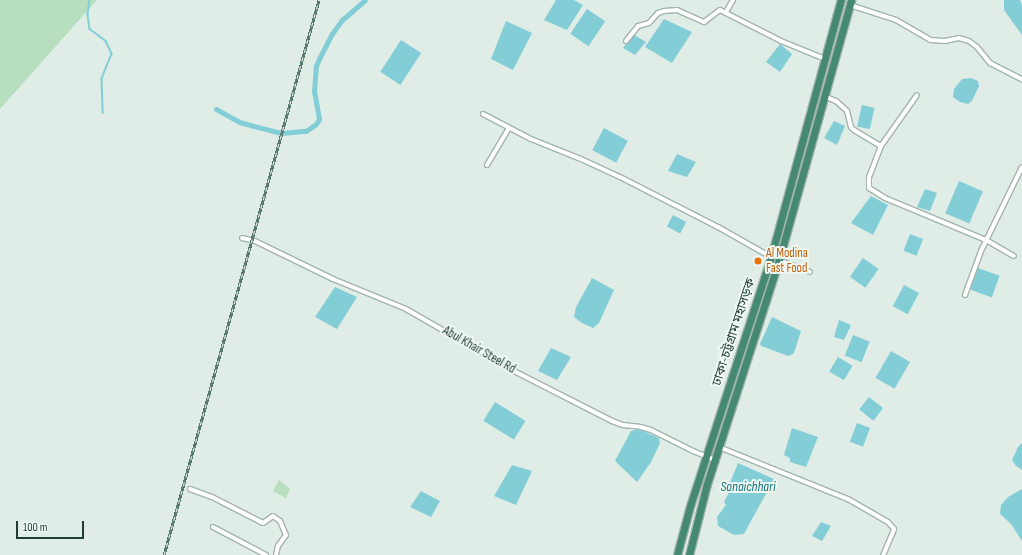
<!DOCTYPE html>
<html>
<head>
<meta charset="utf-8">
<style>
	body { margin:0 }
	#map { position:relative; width:1022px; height:555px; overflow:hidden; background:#e0ece6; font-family:"Sofia Sans Condensed","Noto Sans Bengali",sans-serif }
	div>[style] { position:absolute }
	.green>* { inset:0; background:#b7dfbf }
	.water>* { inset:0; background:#83ced6; transform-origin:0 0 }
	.stream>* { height:1.5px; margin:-0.75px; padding:0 0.75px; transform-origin:0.75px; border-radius:0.75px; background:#83ced6 }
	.canal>* { height:5px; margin:-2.5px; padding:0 2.5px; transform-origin:2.5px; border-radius:2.5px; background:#83ced6 }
	.roads { filter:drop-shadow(1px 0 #a2b4ad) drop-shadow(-1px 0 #a2b4ad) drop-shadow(0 1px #a2b4ad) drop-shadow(0 -1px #a2b4ad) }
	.minor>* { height:4px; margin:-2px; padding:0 2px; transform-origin:2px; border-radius:2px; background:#fff }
	.trunk>* { height:7px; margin:-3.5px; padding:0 3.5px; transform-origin:3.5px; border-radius:3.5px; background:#458874 }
	.rail>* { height:3px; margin-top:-1.5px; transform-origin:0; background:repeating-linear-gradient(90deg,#f0f8f4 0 4.5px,#59796f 0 9px); box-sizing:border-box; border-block:1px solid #59796f }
	.dots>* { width:11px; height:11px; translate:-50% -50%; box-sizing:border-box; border:2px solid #f0f8f4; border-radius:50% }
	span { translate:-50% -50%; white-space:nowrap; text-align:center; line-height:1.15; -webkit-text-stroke:4px #f0f8f4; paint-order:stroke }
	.food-label { font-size:13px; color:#c56008 }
	.left { translate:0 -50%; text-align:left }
	.street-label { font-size:13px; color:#1f3d33 }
	.water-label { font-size:14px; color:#15737e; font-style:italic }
	.scale { position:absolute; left:16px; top:521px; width:68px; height:18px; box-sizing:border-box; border:2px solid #1f3d33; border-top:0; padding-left:5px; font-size:12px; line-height:14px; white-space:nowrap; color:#1f3d33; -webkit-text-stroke:3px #f0f8f4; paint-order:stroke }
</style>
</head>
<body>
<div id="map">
	<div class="green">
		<i style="clip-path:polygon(0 0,97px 0,0 109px)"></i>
		<i style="clip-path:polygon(279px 480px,290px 489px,286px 498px,273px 491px)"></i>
	</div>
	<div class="water">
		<i style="clip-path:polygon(556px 0,574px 0,583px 5px,567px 30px,544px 20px)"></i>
		<i style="clip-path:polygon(1004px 0,1020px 0,1022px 5px,1022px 35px,1004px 10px)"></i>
		<i style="left:587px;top:9px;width:22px;height:30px;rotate:34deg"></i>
		<i style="clip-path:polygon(664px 19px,692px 32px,672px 63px,645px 47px)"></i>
		<i style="clip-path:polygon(506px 21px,532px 33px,513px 70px,491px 59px)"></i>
		<i style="clip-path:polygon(633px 34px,646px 42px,635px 55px,623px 48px)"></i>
		<i style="left:401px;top:40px;width:24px;height:38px;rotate:33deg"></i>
		<i style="clip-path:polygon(780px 44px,792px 54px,780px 72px,766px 62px)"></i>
		<i style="clip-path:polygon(971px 78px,978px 81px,979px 86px,972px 101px,968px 104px,960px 102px,953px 97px,954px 89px,962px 79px)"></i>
		<i style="left:862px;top:105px;width:13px;height:22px;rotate:13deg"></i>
		<i style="clip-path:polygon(834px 121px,845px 126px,837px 145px,824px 138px)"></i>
		<i style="left:604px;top:128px;width:27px;height:25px;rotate:28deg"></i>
		<i style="clip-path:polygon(677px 154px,696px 162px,687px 177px,668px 171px)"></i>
		<i style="left:959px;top:181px;width:26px;height:35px;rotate:23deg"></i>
		<i style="clip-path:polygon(925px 189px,937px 193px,930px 211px,917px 207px)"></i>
		<i style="clip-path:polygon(871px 196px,888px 205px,873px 235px,851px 223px)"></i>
		<i style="left:673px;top:215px;width:15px;height:13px;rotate:28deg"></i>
		<i style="left:910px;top:234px;width:14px;height:18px;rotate:21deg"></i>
		<i style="left:863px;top:258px;width:19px;height:23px;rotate:35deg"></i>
		<i style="left:978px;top:268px;width:23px;height:23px;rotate:20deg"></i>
		<i style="clip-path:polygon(592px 278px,614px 290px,599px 323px,593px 328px,582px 323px,574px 317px,576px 307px)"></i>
		<i style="left:904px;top:285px;width:17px;height:24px;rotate:28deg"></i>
		<i style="clip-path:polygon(335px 287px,357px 297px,337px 329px,315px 317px)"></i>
		<i style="clip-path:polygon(772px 317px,801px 331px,794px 353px,791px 355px,788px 356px,761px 346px,760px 344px)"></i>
		<i style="clip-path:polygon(839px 320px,851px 325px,844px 340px,834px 337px)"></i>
		<i style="left:853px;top:335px;width:18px;height:22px;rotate:22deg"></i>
		<i style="clip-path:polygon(551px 348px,571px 357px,557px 380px,538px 371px)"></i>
		<i style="left:891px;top:351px;width:22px;height:31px;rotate:30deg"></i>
		<i style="left:838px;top:357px;width:17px;height:17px;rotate:31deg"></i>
		<i style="left:869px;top:397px;width:18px;height:16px;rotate:38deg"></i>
		<i style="left:495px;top:402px;width:36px;height:22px;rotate:32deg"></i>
		<i style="left:857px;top:423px;width:14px;height:20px;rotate:21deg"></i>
		<i style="clip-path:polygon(792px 428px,818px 437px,806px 467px,790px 462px,790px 458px,784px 455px)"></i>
		<i style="clip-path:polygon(639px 429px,659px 438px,660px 443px,651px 462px,637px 482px,615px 461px,631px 431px)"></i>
		<i style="clip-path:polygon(1022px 443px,1022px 470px,1016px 466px,1012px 460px,1018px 447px)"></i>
		<i style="clip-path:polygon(738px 463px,774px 479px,744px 534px,734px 535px,718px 526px,717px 517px,726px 505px,724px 502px,731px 488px,729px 485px)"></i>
		<i style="clip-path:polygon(512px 465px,532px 471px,516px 505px,494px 496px)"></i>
		<i style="clip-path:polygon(1022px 489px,1022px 541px,1011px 524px,1000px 514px,1001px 505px,1008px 497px)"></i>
		<i style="clip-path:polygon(421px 491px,440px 501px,431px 517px,410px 507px)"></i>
		<i style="clip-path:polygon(821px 522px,831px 526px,822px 541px,812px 536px)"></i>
	</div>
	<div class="stream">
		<i style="left:90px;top:0;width:15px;rotate:98deg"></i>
		<i style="left:88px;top:15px;width:14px;rotate:82deg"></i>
		<i style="left:90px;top:29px;width:20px;rotate:37deg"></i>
		<i style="left:106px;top:41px;width:14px;rotate:65deg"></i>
		<i style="left:112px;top:54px;width:27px;rotate:112deg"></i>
		<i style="left:102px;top:79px;width:34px;rotate:88deg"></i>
	</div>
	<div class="canal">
		<i style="left:216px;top:109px;width:26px;rotate:29deg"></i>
		<i style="left:239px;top:122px;width:43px;rotate:14.7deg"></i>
		<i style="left:281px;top:133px;width:25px;rotate:-5deg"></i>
		<i style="left:306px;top:131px;width:12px;rotate:-35deg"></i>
		<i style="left:316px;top:124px;width:6px;rotate:-59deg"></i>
		<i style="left:319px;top:119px;width:27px;rotate:-100deg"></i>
		<i style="left:314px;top:92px;width:26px;rotate:-86deg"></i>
		<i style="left:316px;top:66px;width:8px;rotate:-67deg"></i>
		<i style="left:319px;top:59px;width:27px;rotate:-63deg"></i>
		<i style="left:331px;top:35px;width:19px;rotate:-54deg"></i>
		<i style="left:342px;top:20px;width:30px;rotate:-41deg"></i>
	</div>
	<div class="roads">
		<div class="minor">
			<i style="left:850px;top:5px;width:48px;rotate:18.1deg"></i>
			<i style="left:896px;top:20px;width:39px;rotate:30deg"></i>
			<i style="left:930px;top:40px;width:15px;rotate:4deg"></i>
			<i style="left:945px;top:41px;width:14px;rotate:-12deg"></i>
			<i style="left:959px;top:38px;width:10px;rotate:17deg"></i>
			<i style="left:969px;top:41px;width:10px;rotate:37deg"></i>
			<i style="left:977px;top:47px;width:21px;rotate:51deg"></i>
			<i style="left:990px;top:63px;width:36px;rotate:27deg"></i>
			<i style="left:726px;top:12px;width:14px;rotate:-60deg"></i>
			<i style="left:626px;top:41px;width:19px;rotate:-51deg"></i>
			<i style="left:638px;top:26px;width:11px;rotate:-15deg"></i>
			<i style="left:649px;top:23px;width:13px;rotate:-48deg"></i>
			<i style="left:658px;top:13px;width:6px;rotate:-18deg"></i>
			<i style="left:664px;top:11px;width:13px;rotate:-4deg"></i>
			<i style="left:677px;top:10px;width:30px;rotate:24deg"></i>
			<i style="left:704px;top:22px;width:20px;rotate:-37deg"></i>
			<i style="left:720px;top:10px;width:68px;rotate:26.9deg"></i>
			<i style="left:781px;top:41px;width:48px;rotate:22.2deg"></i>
			<i style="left:824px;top:96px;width:13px;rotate:23deg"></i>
			<i style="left:836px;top:101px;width:15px;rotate:42deg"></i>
			<i style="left:847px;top:111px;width:16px;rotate:76deg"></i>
			<i style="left:851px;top:127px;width:4px;rotate:45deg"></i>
			<i style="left:854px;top:130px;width:31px;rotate:31deg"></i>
			<i style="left:881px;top:146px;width:34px;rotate:111deg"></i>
			<i style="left:869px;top:178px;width:10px;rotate:90deg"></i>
			<i style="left:869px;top:188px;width:19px;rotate:32deg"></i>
			<i style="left:885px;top:198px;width:109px;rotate:22.6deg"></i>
			<i style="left:986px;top:240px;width:32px;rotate:30deg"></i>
			<i style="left:483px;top:114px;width:54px;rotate:27.5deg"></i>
			<i style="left:531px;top:139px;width:54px;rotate:21.8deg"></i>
			<i style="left:581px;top:159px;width:47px;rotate:24.9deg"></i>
			<i style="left:624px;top:179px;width:106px;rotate:27.1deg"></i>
			<i style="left:718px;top:227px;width:61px;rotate:29.5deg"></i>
			<i style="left:881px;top:146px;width:62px;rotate:-54.8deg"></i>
			<i style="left:487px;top:165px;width:43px;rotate:-59.3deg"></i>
			<i style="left:242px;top:238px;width:13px;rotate:13deg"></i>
			<i style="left:255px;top:241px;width:87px;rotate:26deg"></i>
			<i style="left:333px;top:279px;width:79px;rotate:22.3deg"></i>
			<i style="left:406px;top:309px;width:122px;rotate:29.9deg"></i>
			<i style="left:512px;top:370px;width:112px;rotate:27deg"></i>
			<i style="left:612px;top:421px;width:12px;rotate:20deg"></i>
			<i style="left:623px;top:425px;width:18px;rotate:6deg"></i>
			<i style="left:641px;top:427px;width:10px;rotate:17deg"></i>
			<i style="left:651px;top:430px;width:47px;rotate:26.6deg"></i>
			<i style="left:693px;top:451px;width:24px;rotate:22deg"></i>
			<i style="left:779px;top:260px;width:33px;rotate:21deg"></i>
			<i style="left:965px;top:295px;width:47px;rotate:-70deg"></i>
			<i style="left:981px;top:251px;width:93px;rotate:-64deg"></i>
			<i style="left:719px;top:447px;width:139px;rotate:22deg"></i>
			<i style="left:848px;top:499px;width:46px;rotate:29.9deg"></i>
			<i style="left:888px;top:522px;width:9px;rotate:49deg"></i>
			<i style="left:894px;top:529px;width:3px;rotate:108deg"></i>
			<i style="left:893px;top:532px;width:25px;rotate:113deg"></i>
			<i style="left:190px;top:489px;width:23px;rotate:20deg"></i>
			<i style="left:212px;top:497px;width:57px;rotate:27deg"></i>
			<i style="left:263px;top:523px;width:12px;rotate:-35deg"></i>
			<i style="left:273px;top:516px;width:9px;rotate:36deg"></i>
			<i style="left:280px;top:521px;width:15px;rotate:67deg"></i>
			<i style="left:286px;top:535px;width:14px;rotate:126deg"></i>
			<i style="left:278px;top:546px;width:9px;rotate:103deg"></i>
			<i style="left:213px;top:527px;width:60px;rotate:27.8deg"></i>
		</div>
		<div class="trunk">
			<i style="left:677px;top:555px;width:51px;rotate:-75.1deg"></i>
			<i style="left:690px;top:506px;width:262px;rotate:-72deg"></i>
			<i style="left:771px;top:257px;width:266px;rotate:-74.8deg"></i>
			<i style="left:689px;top:555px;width:73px;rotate:-75.8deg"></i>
			<i style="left:707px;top:484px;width:235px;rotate:-72.2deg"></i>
			<i style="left:779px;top:260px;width:270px;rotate:-74.5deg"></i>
		</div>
	</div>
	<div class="rail">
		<i style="left:164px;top:555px;width:576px;rotate:-74.4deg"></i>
	</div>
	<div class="dots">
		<i style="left:758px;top:261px;background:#e8710a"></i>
	</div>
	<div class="food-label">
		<span class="left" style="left:766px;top:261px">Al Modina<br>Fast Food</span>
	</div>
	<div class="street-label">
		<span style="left:734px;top:332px;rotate:-72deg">ঢাকা-চট্টগ্রাম মহাসড়ক</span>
		<span style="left:479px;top:350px;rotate:30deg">Abul Khair Steel Rd</span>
	</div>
	<div class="water-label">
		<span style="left:748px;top:487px">Sonaichhari</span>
	</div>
	<div class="scale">100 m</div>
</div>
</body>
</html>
